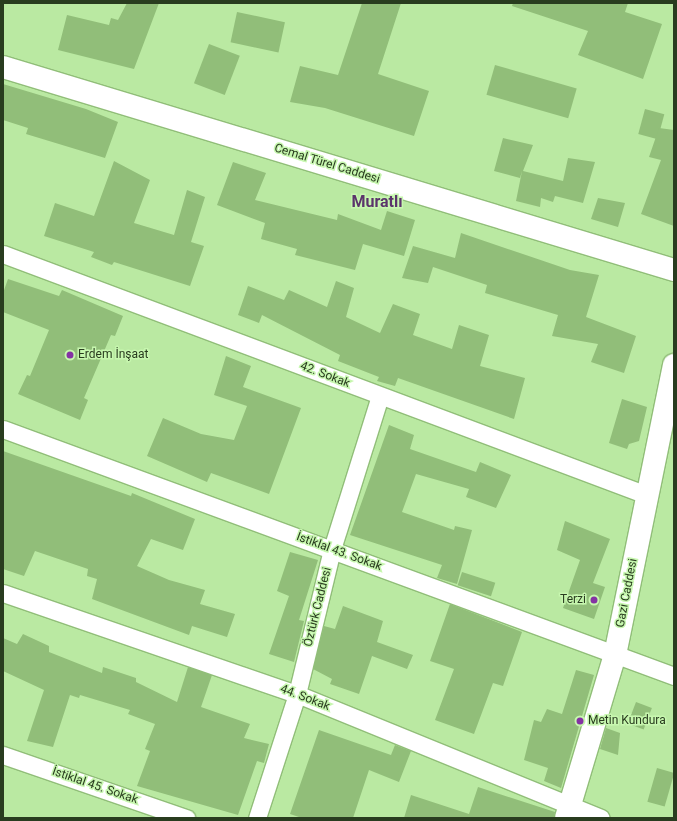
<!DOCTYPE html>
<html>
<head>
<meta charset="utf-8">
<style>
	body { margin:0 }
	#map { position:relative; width:677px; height:821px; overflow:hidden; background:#bae9a2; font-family:Roboto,sans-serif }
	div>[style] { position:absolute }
	.building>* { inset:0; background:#91be79; transform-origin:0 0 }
	.roads { filter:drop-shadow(1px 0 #91be79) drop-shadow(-1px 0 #91be79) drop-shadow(0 1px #91be79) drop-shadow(0 -1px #91be79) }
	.street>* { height:17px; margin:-8.5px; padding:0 8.5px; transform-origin:8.5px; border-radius:8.5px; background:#fff }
	.secondary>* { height:22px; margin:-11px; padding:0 11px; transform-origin:11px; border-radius:11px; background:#fff }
	.dots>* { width:11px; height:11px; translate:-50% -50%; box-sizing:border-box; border:2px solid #c7f7af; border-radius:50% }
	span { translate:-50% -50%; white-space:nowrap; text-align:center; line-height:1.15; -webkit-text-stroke:3px #c7f7af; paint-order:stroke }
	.street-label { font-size:12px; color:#293c1f }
	.poi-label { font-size:12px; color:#293c1f }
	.left { translate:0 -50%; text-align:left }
	.right { translate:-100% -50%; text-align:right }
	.district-label { font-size:16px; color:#5b346b; font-weight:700 }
	.frame { position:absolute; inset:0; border:4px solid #293c1f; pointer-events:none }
</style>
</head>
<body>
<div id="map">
	<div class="building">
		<i style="clip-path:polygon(127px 3px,159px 3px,134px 69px,58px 50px,67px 15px,109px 25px,111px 18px,118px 20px)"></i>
		<i style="clip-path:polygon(362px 3px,401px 3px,378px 74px,429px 91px,414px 136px,325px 108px,290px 102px,300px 66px,338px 75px)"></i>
		<i style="clip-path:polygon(513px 3px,628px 3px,625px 12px,662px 24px,643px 79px,578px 55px,588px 31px,512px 6px)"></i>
		<i style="left:237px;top:12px;width:49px;height:31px;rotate:12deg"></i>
		<i style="left:209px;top:44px;width:33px;height:42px;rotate:21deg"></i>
		<i style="left:495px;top:65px;width:85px;height:31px;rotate:16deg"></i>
		<i style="clip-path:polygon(3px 84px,86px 109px,118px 122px,105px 158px,26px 134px,28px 128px,3px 120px)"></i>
		<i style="left:645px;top:109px;width:20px;height:26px;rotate:15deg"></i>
		<i style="clip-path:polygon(659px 128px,674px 130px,674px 226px,641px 214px,661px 160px,649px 157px)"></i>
		<i style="clip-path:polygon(503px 138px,533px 145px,523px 171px,563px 181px,568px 158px,595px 162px,583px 203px,555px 196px,553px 202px,541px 198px,540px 207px,516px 201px,522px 171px,520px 178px,494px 171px)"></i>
		<i style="clip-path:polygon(114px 161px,150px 180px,134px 223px,174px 235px,187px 190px,205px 197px,191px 242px,204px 246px,190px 286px,114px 262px,112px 265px,91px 257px,94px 252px,44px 236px,55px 203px,94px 216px)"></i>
		<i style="clip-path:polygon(233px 162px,266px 173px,255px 200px,337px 220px,338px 214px,381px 230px,387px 211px,415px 220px,404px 256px,363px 244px,355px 270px,295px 255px,297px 249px,261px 239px,265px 223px,217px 205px)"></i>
		<i style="clip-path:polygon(598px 198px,625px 203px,618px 227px,591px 219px)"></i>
		<i style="clip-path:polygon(461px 233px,570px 270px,599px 275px,586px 317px,636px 336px,624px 373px,591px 362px,598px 344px,552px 336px,558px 315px,485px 293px,487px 285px,433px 267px,428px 283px,402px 278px,413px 246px,455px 258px)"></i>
		<i style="clip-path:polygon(8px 279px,59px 296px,62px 290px,123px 316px,115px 336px,111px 335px,84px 398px,88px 400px,80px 420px,18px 394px,27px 375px,30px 376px,49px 330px,3px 312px,3px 293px)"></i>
		<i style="clip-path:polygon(336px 281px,354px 288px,346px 317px,380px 333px,393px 304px,420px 314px,413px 335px,452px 349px,459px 325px,489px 335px,480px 366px,525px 378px,514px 419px,398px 378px,395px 386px,377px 381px,379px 377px,338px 361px,340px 355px,262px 315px,259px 323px,238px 315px,248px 286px,284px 300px,289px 290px,327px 307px)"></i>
		<i style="clip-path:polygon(226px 356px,251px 366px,243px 387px,301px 408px,269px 494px,211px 473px,207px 482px,147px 456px,163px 418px,201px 434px,234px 440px,247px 406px,214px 395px)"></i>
		<i style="clip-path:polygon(622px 399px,647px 407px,639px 441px,629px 444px,627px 449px,609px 443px)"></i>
		<i style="clip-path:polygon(389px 425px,414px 435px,410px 449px,476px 472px,480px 462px,511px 475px,496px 508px,466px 497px,469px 489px,416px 474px,402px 512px,454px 530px,455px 526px,472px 530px,457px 584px,437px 578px,442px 565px,350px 535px)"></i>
		<i style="clip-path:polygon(3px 451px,131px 496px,132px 493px,195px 519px,183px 550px,151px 539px,137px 566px,169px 580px,205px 590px,200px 604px,235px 614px,227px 637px,192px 626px,189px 635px,92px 599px,97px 579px,87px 576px,88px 569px,35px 551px,24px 576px,3px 569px)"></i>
		<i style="clip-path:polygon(565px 521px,610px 539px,593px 583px,605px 587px,594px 619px,563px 608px,580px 560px,557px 550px)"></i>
		<i style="clip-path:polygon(290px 552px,318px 560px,299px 620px,304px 621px,294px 662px,269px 654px,289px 596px,277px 591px)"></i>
		<i style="left:462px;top:572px;width:35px;height:14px;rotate:18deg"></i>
		<i style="clip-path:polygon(450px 604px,522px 632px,503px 686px,493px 683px,474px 734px,435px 720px,454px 669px,430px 661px)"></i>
		<i style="clip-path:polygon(343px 606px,383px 621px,377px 642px,413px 655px,407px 669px,372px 656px,359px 694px,330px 684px,332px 679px,313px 669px,324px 626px,335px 629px)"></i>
		<i style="clip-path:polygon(23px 634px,49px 646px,49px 652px,102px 673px,103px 667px,136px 678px,136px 682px,177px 702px,188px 667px,212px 675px,201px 707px,250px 724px,244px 738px,269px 744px,264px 763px,257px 761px,238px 815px,137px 786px,150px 751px,145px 749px,155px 724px,128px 714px,130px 710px,80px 695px,79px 698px,70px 695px,53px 747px,27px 741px,44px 690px,3px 671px,3px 638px,17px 644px)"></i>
		<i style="clip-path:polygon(576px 670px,594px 675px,561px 788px,544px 781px,548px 768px,524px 760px,534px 720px,541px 722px,547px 709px,562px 714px)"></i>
		<i style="left:636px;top:702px;width:17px;height:23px;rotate:21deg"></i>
		<i style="clip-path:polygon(606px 728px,620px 733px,618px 755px,600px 749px)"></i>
		<i style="clip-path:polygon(319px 730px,391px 755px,395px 745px,411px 751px,399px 782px,369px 770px,353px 818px,302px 818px,290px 814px)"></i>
		<i style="left:657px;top:768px;width:18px;height:35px;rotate:16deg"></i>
		<i style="clip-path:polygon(478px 787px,555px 812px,554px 818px,404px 818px,411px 795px,469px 814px)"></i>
	</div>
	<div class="roads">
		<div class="street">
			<i style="left:3px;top:254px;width:688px;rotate:20.52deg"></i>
			<i style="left:3px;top:429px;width:715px;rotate:20.21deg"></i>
			<i style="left:3px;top:593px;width:311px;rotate:19deg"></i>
			<i style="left:297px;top:694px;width:328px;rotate:22.2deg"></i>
			<i style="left:3px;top:755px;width:194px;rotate:19deg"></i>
			<i style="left:257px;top:818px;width:130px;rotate:-72.1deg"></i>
			<i style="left:297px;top:694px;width:149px;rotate:-76.4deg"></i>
			<i style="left:332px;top:549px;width:160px;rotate:-72.6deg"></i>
		</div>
		<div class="secondary">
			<i style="left:3px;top:67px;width:701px;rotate:16.83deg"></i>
			<i style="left:566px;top:818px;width:170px;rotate:-73.3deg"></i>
			<i style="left:615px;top:655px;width:296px;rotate:-78.5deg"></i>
		</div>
	</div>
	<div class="dots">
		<i style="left:70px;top:355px;background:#8433a3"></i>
		<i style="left:594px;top:600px;background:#8433a3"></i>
		<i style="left:580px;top:721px;background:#8433a3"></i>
	</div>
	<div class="street-label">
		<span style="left:327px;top:164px;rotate:17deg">Cemal Türel Caddesi</span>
		<span style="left:325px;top:375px;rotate:21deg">42. Sokak</span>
		<span style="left:339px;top:552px;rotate:20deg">İstiklal 43. Sokak</span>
		<span style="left:627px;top:593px;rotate:-79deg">Gazi Caddesi</span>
		<span style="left:318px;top:607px;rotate:-76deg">Öztürk Caddesi</span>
		<span style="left:305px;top:698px;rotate:21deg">44. Sokak</span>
		<span style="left:95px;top:786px;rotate:19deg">İstiklal 45. Sokak</span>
	</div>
	<div class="poi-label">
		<span class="left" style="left:78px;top:355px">Erdem İnşaat</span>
		<span class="right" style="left:586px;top:600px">Terzi</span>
		<span class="left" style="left:588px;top:721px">Metin Kundura</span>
	</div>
	<div class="district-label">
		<span style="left:377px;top:202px">Muratlı</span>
	</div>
	<div class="frame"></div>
</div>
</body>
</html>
